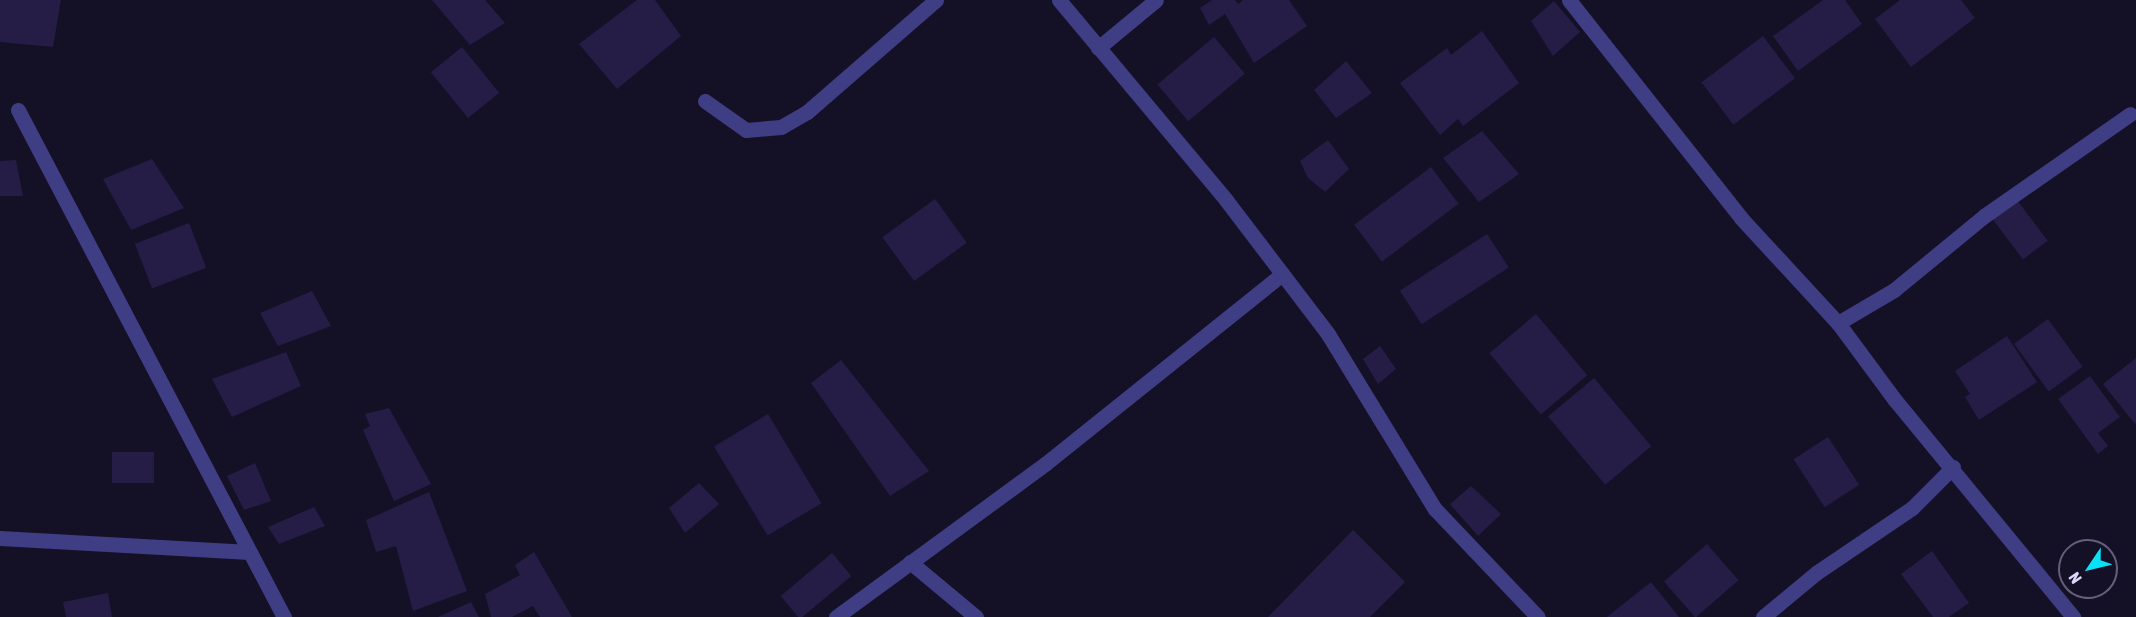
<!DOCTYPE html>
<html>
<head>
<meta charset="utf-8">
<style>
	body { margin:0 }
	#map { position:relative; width:2136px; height:617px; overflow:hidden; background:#141026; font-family:"Asap Condensed",sans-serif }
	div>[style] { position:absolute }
	.building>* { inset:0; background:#251d46; transform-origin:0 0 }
	.service>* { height:15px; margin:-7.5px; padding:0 7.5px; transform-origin:7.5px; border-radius:7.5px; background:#3f3d83 }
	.minor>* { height:15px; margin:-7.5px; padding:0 7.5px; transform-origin:7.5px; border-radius:7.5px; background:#3f3d83 }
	span { translate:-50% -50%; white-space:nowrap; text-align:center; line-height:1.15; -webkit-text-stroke:5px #141026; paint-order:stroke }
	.north { position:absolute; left:2058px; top:539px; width:60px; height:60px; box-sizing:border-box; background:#141026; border:2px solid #64607c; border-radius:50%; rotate:235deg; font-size:16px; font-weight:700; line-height:24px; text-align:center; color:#dbd7fd }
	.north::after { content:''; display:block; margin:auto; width:21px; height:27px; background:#0be1f5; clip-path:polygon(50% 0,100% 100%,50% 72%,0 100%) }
</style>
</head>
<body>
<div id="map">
	<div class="building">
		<i style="clip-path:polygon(0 0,61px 0,53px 47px,0 42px)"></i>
		<i style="clip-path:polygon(432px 0,485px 0,505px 23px,470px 45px)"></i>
		<i style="clip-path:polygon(637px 0,655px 0,681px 36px,617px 89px,579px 44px)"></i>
		<i style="clip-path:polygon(1212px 0,1235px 0,1238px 4px,1243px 0,1289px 0,1307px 26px,1254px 63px,1225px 14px,1209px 25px,1200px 8px)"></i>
		<i style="clip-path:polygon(1823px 0,1845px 0,1862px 24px,1798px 71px,1773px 36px)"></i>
		<i style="clip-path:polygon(1900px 0,1961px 0,1975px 18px,1911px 67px,1875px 19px)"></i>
		<i style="clip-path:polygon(1554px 1px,1580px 32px,1553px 56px,1531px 21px)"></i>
		<i style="clip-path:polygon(1482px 31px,1519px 83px,1463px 126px,1458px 119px,1440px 135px,1400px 83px,1447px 48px,1451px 55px)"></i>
		<i style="left:1763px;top:36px;width:53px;height:77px;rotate:53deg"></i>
		<i style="left:1214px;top:37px;width:48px;height:74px;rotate:50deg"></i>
		<i style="left:462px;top:47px;width:59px;height:40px;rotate:51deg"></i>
		<i style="clip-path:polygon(1346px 61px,1372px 93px,1336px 118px,1314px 90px)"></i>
		<i style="clip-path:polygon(1482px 131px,1519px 174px,1479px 202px,1443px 158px)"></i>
		<i style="clip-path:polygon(1328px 140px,1349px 169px,1325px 192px,1308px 178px,1300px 161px)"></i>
		<i style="clip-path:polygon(152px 159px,184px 208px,131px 230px,103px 179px)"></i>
		<i style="clip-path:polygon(16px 160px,23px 196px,0 196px,0 161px)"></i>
		<i style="left:1431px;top:167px;width:46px;height:96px;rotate:53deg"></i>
		<i style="left:935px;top:199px;width:54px;height:65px;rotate:54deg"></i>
		<i style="left:2017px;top:200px;width:51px;height:31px;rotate:53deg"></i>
		<i style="left:189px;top:223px;width:48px;height:58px;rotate:69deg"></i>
		<i style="left:1487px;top:234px;width:40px;height:104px;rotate:57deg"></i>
		<i style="clip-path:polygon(312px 291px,331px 326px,278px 346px,260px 313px)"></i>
		<i style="left:1536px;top:314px;width:80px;height:61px;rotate:50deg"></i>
		<i style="left:2048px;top:319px;width:59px;height:42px;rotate:54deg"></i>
		<i style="clip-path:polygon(2007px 336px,2037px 382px,1979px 420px,1965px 397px,1970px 394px,1955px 371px)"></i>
		<i style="clip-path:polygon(1380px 346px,1396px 369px,1378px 384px,1363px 359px)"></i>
		<i style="clip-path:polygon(286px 352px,301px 386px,232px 417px,212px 379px)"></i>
		<i style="clip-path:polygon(2136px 358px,2136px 423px,2135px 424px,2103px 384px)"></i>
		<i style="clip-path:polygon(841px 360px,929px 471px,890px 496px,811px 383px)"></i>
		<i style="clip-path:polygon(2090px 376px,2120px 417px,2098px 433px,2108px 446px,2098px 454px,2058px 399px)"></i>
		<i style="left:1594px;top:378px;width:89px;height:60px;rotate:50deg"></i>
		<i style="clip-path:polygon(389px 408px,431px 484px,394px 501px,363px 430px,370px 426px,365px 414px)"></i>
		<i style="left:768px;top:414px;width:104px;height:63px;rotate:59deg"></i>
		<i style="left:1828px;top:437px;width:57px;height:41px;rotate:57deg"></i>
		<i style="left:112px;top:452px;width:42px;height:31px"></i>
		<i style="clip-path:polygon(255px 463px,271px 501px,244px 510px,227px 476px)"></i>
		<i style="clip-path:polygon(699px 483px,719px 504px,685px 533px,669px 508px)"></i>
		<i style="clip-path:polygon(1471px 486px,1501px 514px,1478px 536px,1450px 504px)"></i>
		<i style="clip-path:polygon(429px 492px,467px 591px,413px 611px,396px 546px,376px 552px,366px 520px)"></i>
		<i style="clip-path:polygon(314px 507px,325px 526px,279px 544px,268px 527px)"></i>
		<i style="clip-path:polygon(1353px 530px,1405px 582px,1370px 617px,1268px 617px)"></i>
		<i style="left:1707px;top:544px;width:48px;height:57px;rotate:49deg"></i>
		<i style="clip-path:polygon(1932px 551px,1969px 603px,1949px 617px,1933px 617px,1901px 574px)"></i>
		<i style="clip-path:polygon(534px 552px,572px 617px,540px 617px,533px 606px,512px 617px,491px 617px,485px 594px,520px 575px,515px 565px)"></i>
		<i style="left:832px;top:553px;width:30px;height:67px;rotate:50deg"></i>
		<i style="clip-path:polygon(1651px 582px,1679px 617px,1607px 617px)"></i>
		<i style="clip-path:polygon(108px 593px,112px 617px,66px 617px,63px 602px)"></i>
		<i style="clip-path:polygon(471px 602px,479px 617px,438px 617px)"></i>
	</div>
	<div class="service">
		<i style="left:705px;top:101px;width:50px;rotate:35.3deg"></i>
		<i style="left:746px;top:130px;width:35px;rotate:-5deg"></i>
		<i style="left:781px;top:127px;width:30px;rotate:-30deg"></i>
		<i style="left:807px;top:112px;width:171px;rotate:-41deg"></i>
	</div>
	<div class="minor">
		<i style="left:1059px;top:0;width:261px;rotate:50.1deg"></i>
		<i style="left:1226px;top:200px;width:168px;rotate:52.7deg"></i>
		<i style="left:1328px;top:334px;width:205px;rotate:58.6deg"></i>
		<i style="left:1435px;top:509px;width:149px;rotate:46.4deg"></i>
		<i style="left:1569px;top:0;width:278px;rotate:51.7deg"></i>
		<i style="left:1741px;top:218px;width:143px;rotate:47.3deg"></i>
		<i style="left:1838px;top:323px;width:96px;rotate:53.5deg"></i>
		<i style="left:1895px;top:400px;width:281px;rotate:50.6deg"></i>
		<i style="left:1098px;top:48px;width:75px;rotate:-39.6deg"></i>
		<i style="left:18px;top:110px;width:573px;rotate:62.32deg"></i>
		<i style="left:1838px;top:323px;width:65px;rotate:-30.5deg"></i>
		<i style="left:1894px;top:290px;width:117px;rotate:-39.4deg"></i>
		<i style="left:1984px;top:216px;width:178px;rotate:-34.9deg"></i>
		<i style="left:0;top:538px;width:250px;rotate:3.2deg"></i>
		<i style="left:910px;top:562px;width:86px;rotate:39.8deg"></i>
		<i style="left:836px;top:617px;width:259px;rotate:-36.2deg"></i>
		<i style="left:1045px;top:464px;width:304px;rotate:-38.7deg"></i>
		<i style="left:1763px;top:617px;width:69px;rotate:-39.7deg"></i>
		<i style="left:1816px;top:573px;width:116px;rotate:-34.1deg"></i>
		<i style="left:1912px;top:508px;width:58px;rotate:-45deg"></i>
	</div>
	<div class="north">N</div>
</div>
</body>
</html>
